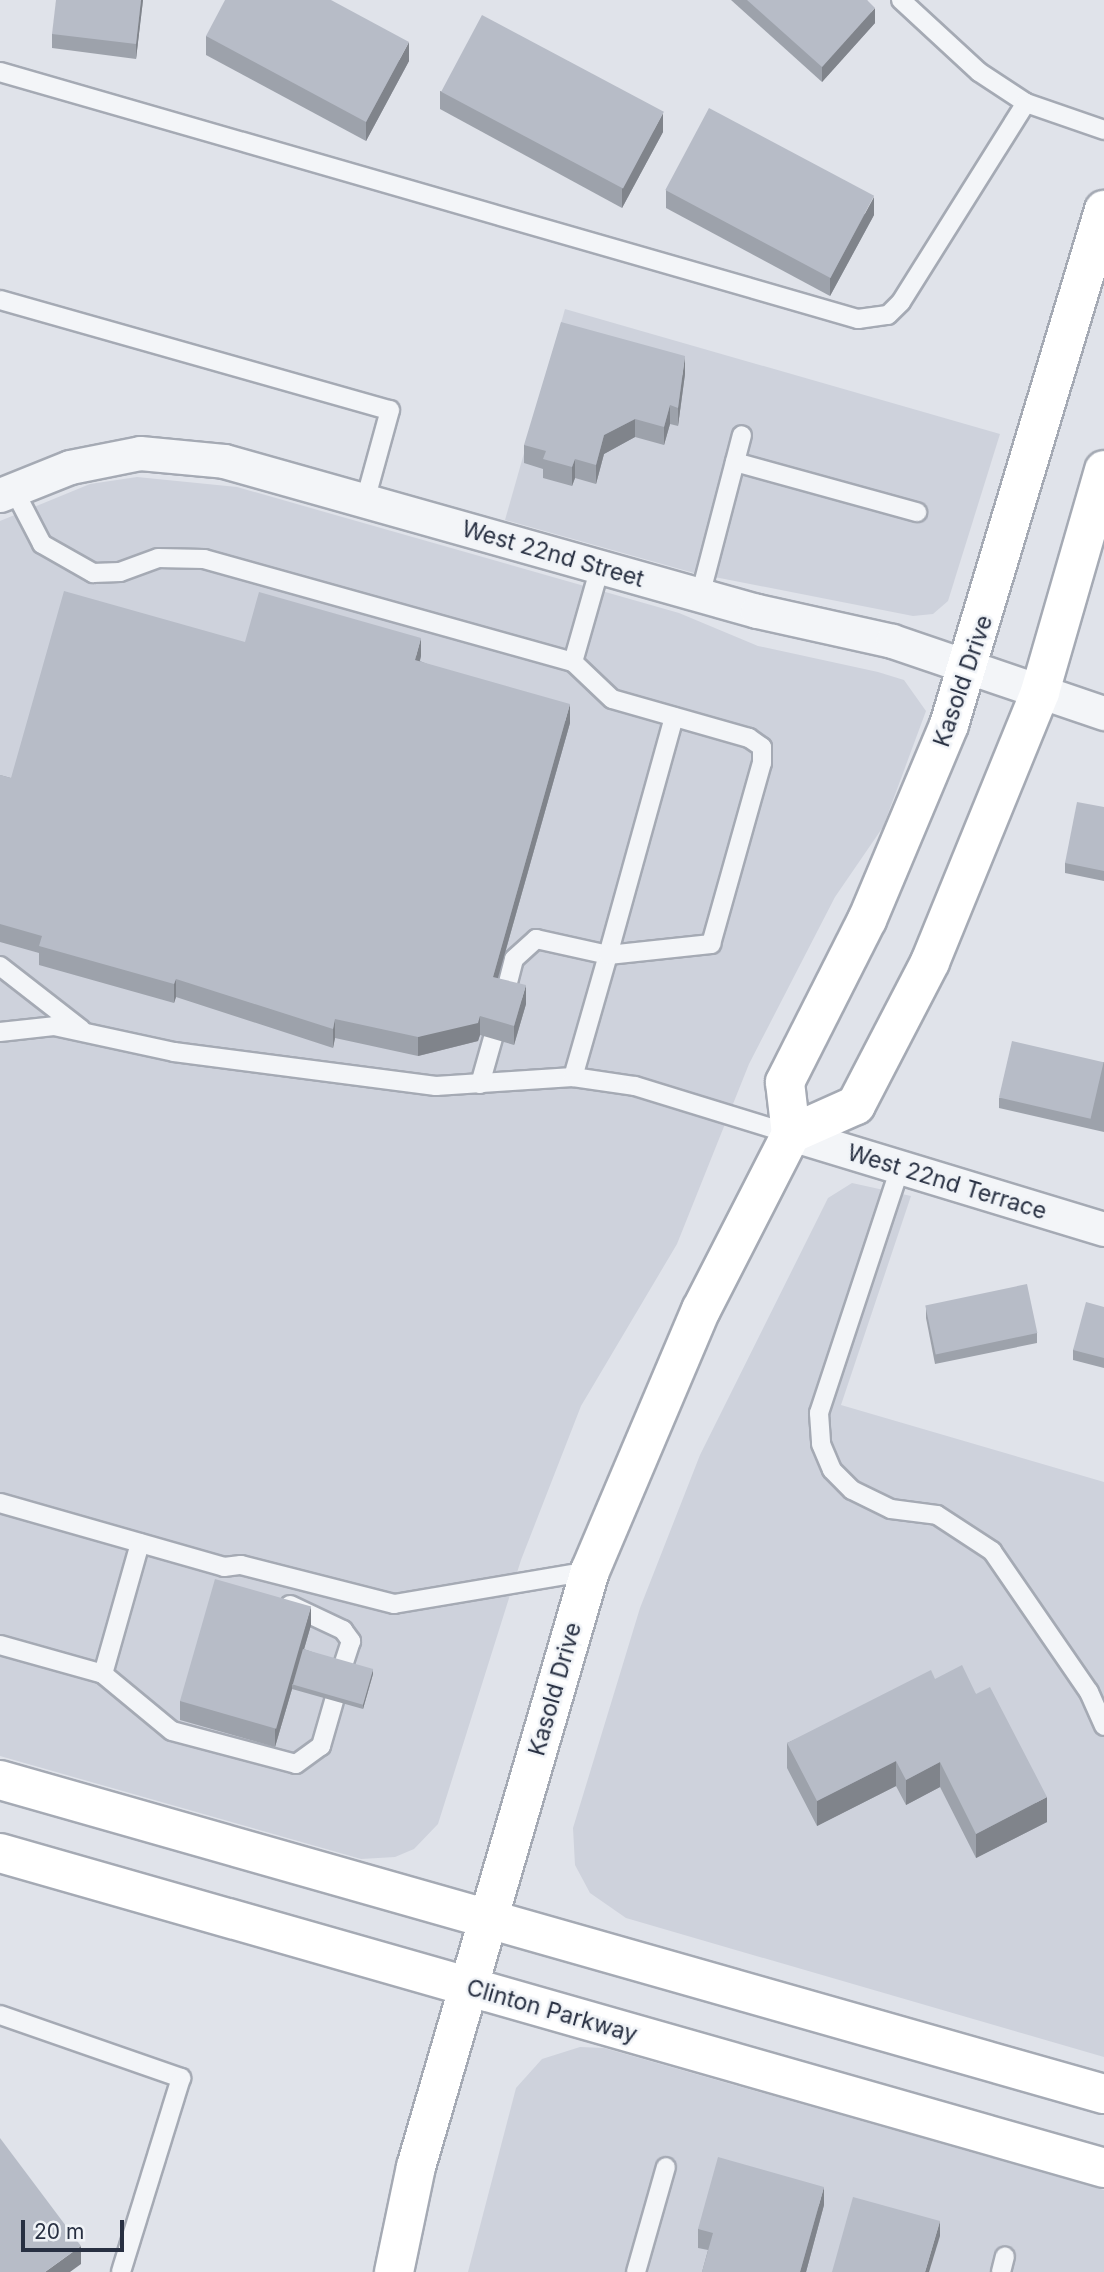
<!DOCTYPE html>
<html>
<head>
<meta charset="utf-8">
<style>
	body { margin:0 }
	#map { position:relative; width:1104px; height:2272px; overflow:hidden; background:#e0e3ea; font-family:Inter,sans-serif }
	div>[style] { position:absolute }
	.built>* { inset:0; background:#ced2dc }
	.roads { filter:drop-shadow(2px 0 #a5aab4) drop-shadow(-2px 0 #a5aab4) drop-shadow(0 2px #a5aab4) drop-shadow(0 -2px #a5aab4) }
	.service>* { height:18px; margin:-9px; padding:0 9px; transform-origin:9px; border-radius:9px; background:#f3f5f8 }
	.minor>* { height:33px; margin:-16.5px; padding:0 16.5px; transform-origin:16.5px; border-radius:16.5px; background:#f3f5f8 }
	.secondary>* { height:38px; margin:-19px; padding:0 19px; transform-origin:19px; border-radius:19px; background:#fff }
	.primary>* { height:38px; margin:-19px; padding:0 19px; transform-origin:19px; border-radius:19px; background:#fff }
	.wall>* { inset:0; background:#9da2ab }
	.shaded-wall>* { inset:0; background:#80848b }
	.building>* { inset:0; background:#b7bcc7; transform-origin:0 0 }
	span { translate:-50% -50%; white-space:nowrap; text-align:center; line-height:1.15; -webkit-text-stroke:5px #f0f3f7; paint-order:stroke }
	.street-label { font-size:23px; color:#283042 }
	.scale { position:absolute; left:21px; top:2220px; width:103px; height:32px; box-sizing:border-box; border:4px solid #283042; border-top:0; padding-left:9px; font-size:21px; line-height:24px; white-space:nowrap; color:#283042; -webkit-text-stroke:5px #f0f3f7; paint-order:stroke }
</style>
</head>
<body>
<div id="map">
	<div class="built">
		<i style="clip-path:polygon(565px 309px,1000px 434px,948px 601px,933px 614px,913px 616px,694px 573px,505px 520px)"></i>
		<i style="clip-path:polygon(137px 477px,237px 487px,679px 613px,758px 646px,878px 672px,904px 680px,926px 711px,883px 827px,835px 897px,749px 1064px,677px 1244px,581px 1406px,521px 1560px,438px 1824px,414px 1849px,395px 1857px,361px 1859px,0 1756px,0 521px,90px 484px)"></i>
		<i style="clip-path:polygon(852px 1183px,911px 1196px,841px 1405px,1104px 1482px,1104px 2057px,626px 1918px,590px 1893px,575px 1865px,573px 1828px,640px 1608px,700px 1455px,828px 1198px)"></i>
		<i style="clip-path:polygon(580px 2047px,604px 2048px,1104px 2190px,1104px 2272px,468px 2272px,516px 2088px,542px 2059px)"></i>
	</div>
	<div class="roads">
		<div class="service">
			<i style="left:901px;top:0;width:106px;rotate:42.7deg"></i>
			<i style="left:979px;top:72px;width:56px;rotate:33.4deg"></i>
			<i style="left:1026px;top:103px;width:83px;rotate:19.1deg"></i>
			<i style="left:0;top:72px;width:893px;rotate:16.06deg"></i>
			<i style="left:858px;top:319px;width:30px;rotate:-8deg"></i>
			<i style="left:888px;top:315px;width:18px;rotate:-45deg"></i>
			<i style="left:901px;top:302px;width:235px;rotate:-57.9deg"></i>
			<i style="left:0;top:300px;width:405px;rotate:15.8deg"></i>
			<i style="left:390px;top:410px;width:94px;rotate:105.4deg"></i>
			<i style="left:735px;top:462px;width:189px;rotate:15.4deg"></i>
			<i style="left:13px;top:488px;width:63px;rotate:62.6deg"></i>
			<i style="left:42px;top:544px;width:59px;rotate:29.6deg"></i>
			<i style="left:93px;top:573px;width:27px;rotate:-2deg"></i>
			<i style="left:120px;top:572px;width:40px;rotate:-20.2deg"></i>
			<i style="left:158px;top:558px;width:46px;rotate:1.2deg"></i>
			<i style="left:204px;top:559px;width:383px;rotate:15.6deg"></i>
			<i style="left:573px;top:662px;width:99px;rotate:-74.1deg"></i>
			<i style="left:700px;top:596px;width:166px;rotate:-75.4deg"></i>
			<i style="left:0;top:966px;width:103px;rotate:37.9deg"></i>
			<i style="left:504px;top:998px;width:40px;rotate:-75.6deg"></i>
			<i style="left:514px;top:959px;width:30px;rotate:-42deg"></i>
			<i style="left:536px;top:939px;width:74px;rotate:12.5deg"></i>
			<i style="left:608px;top:955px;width:247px;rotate:-74.5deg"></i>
			<i style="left:0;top:1032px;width:54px;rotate:-6.3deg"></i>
			<i style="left:54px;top:1026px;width:123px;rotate:12.2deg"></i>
			<i style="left:174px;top:1052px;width:264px;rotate:7.4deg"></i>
			<i style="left:436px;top:1086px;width:137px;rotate:-3.8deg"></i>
			<i style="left:573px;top:1077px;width:63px;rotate:8.3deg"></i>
			<i style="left:635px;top:1086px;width:163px;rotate:17.1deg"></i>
			<i style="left:573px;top:1077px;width:127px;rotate:-74deg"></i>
			<i style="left:608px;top:955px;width:104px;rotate:-6.1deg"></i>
			<i style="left:711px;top:944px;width:188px;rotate:-74.3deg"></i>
			<i style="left:762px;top:763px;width:16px;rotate:-90deg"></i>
			<i style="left:762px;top:747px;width:16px;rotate:-145deg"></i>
			<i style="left:749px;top:738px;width:142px;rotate:-164.1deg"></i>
			<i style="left:612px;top:699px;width:54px;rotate:-136.5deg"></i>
			<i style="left:480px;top:1084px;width:48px;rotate:-74.2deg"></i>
			<i style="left:900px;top:1168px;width:258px;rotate:108.3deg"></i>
			<i style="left:819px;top:1413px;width:31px;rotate:86deg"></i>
			<i style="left:821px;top:1444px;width:28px;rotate:67deg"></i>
			<i style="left:832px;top:1470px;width:28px;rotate:45deg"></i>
			<i style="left:852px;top:1490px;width:43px;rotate:26deg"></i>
			<i style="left:891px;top:1509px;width:46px;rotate:7.4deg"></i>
			<i style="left:937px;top:1515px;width:66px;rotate:33.2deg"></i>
			<i style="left:992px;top:1551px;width:171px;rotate:55.5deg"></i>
			<i style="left:1089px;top:1692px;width:37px;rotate:66deg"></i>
			<i style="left:0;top:1503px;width:233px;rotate:15.9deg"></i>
			<i style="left:224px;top:1567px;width:17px;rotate:-7deg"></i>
			<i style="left:241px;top:1565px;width:158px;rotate:14.3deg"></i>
			<i style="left:394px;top:1604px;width:199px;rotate:-9.6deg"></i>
			<i style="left:290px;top:1605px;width:59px;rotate:25.3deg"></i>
			<i style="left:343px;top:1630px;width:14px;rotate:54deg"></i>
			<i style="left:351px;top:1641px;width:26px;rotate:108deg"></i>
			<i style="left:0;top:1645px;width:107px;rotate:15.7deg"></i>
			<i style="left:103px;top:1674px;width:136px;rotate:-74.2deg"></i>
			<i style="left:103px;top:1674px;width:89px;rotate:39.6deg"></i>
			<i style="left:172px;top:1731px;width:128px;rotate:14.9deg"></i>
			<i style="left:296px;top:1764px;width:31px;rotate:-36deg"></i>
			<i style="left:321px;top:1746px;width:47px;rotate:-73.9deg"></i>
			<i style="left:0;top:2015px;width:192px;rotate:19.2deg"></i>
			<i style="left:181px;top:2078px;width:203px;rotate:107.2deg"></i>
			<i style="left:636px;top:2272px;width:109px;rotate:-74.1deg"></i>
			<i style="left:1001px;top:2272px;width:16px;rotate:-76deg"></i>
		</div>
		<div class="minor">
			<i style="left:0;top:495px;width:75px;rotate:-21.8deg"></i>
			<i style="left:70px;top:467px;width:71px;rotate:-11.3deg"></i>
			<i style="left:140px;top:453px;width:84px;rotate:5.4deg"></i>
			<i style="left:224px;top:461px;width:554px;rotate:15.72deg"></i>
			<i style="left:757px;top:611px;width:138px;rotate:12.5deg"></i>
			<i style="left:892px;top:641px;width:224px;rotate:18.8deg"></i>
			<i style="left:791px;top:1134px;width:327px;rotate:16.9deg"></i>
		</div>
		<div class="secondary">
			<i style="left:791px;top:1134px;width:71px;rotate:-24deg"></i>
			<i style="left:856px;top:1105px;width:161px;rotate:-62.6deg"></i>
			<i style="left:930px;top:962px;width:292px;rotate:-67.8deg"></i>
			<i style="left:1040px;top:692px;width:231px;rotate:-73.9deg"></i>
			<i style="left:394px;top:2272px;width:107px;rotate:-78.2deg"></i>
			<i style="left:416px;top:2167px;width:621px;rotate:-73.73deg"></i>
			<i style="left:590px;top:1571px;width:284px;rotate:-67deg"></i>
			<i style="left:701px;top:1310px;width:198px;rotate:-62.9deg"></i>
			<i style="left:791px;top:1134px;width:52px;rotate:-96.6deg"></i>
			<i style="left:785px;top:1082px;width:182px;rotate:-63.2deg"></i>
			<i style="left:867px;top:920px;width:212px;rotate:-67.2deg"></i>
			<i style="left:949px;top:725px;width:538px;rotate:-73.25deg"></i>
		</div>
		<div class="primary">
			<i style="left:0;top:1780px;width:1148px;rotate:15.88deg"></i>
			<i style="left:0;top:1853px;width:1148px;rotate:15.92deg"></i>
		</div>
	</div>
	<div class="wall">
		<i style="clip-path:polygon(143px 0,136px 59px,52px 48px,52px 34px)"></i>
		<i style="clip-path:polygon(731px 0,867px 0,875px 23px,822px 82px)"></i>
		<i style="clip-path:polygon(206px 36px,409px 61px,366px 141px,206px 55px)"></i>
		<i style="clip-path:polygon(440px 91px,663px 132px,622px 208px,440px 109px)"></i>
		<i style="clip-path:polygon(666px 190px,874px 215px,830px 296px,666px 208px)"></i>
		<i style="clip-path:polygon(685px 374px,678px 426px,670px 424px,664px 445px,635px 437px,604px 454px,596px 484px,575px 478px,572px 486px,543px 478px,543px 469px,524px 463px,524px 445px)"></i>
		<i style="clip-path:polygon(245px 642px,421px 656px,420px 661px,570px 723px,498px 978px,526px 1004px,514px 1045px,480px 1035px,478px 1041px,418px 1056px,335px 1038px,333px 1048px,176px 997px,174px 1003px,39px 965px,39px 953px,0 942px,0 943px,0 775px,11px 778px)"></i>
		<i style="clip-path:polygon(1104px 807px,1104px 881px,1065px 873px,1065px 863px)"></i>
		<i style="clip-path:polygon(1104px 1062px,1104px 1132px,999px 1108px,999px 1098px)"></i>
		<i style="clip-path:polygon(1104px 1307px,1104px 1368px,1073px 1360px,1073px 1350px)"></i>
		<i style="clip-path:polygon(926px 1308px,1037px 1333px,1037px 1343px,935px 1364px,926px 1318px)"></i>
		<i style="clip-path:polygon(311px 1625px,304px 1649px,373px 1674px,363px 1709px,292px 1689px,275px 1747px,180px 1720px,180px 1701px)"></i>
		<i style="clip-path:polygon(935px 1679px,976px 1694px,1047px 1822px,976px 1858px,940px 1787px,906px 1805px,896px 1786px,817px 1826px,787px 1768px,787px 1743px)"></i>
		<i style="clip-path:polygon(824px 2205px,806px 2272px,702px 2272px,708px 2250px,698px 2248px,698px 2229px)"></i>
	</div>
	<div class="shaded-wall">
		<i style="clip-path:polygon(141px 0,143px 0,136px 59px,136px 44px)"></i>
		<i style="clip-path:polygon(875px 8px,875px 23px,822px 82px,822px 67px)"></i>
		<i style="clip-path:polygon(409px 42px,409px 61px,366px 141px,366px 122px)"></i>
		<i style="clip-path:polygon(663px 113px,663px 132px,622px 208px,622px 189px)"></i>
		<i style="clip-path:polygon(874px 197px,874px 215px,830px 296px,830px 278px)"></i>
		<i style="clip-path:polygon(685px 356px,685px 374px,678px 426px,678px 408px)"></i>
		<i style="clip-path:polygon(670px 405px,670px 424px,664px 445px,664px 427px)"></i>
		<i style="clip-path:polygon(635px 419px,635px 437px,604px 454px,596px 484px,596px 465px,604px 435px)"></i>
		<i style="clip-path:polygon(575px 459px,575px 478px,572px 486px,572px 467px)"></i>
		<i style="clip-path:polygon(421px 638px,421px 656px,415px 678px,415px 660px)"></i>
		<i style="clip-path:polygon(570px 704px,570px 723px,493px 995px,493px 977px)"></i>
		<i style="clip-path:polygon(176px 979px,176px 997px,174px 1003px,174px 984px)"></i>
		<i style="clip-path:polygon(526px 985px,526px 1004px,514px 1045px,514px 1026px)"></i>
		<i style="clip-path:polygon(480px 1016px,480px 1035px,478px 1041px,418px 1056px,418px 1037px)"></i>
		<i style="clip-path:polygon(335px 1019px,335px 1038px,333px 1048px,333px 1029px)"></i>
		<i style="clip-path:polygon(311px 1606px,311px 1625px,294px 1684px,292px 1684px,292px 1689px,275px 1747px,275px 1728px)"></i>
		<i style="clip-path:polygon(373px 1669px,373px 1674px,363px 1709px,363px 1704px)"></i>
		<i style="clip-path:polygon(896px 1761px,896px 1786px,817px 1826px,817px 1801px)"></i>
		<i style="clip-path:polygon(940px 1762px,940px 1787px,906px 1805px,906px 1780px)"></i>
		<i style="clip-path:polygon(1047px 1797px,1047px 1822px,976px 1858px,976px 1834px)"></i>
		<i style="clip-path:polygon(824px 2187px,824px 2205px,806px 2272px,800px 2272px)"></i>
		<i style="clip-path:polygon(940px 2221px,940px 2236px,929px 2272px,925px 2272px)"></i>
		<i style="clip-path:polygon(81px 2246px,81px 2264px,70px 2272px,45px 2272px)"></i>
	</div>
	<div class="building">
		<i style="clip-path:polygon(56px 0,141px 0,136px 44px,52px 34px)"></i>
		<i style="clip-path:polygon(225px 0,331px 0,409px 42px,366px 122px,206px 36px)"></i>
		<i style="clip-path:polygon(747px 0,867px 0,875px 8px,822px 67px)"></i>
		<i style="left:482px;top:15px;width:206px;height:87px;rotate:28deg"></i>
		<i style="left:709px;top:108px;width:187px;height:93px;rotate:28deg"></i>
		<i style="clip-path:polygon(561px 322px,685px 356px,678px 408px,670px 405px,664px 427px,635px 419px,604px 435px,596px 465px,575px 459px,572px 467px,543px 459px,546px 451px,524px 445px)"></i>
		<i style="clip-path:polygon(64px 591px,245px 642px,259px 592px,421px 638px,415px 660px,570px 704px,493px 977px,526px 985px,514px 1026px,480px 1016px,478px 1023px,418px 1037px,335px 1019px,333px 1029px,176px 979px,174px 984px,39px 946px,42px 936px,0 924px,0 925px,0 775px,11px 778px)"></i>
		<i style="clip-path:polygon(1077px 802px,1104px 807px,1104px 871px,1065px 863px)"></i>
		<i style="left:1012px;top:1041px;width:94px;height:58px;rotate:13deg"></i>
		<i style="left:1027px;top:1284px;width:50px;height:104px;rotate:78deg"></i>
		<i style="clip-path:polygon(1086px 1302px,1104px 1307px,1104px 1358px,1073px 1350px)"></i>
		<i style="left:215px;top:1579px;width:100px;height:127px;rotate:16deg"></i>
		<i style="left:303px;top:1649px;width:73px;height:37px;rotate:16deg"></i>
		<i style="clip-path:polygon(962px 1665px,976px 1694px,990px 1687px,1047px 1797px,976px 1834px,940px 1762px,906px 1780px,896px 1761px,817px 1801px,787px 1743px,931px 1670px,935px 1679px)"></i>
		<i style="clip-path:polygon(0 2138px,81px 2246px,45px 2272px,0 2272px)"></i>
		<i style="clip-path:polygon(718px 2157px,824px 2187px,800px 2272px,702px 2272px,713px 2233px,698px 2229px)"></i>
		<i style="clip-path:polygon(853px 2197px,940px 2221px,925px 2272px,832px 2272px)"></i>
	</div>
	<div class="street-label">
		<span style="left:553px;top:554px;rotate:16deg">West 22nd Street</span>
		<span style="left:963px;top:681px;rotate:-71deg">Kasold Drive</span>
		<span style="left:947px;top:1182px;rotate:17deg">West 22nd Terrace</span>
		<span style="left:555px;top:1689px;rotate:-74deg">Kasold Drive</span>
		<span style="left:552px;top:2011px;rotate:16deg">Clinton Parkway</span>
	</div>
	<div class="scale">20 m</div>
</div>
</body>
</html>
